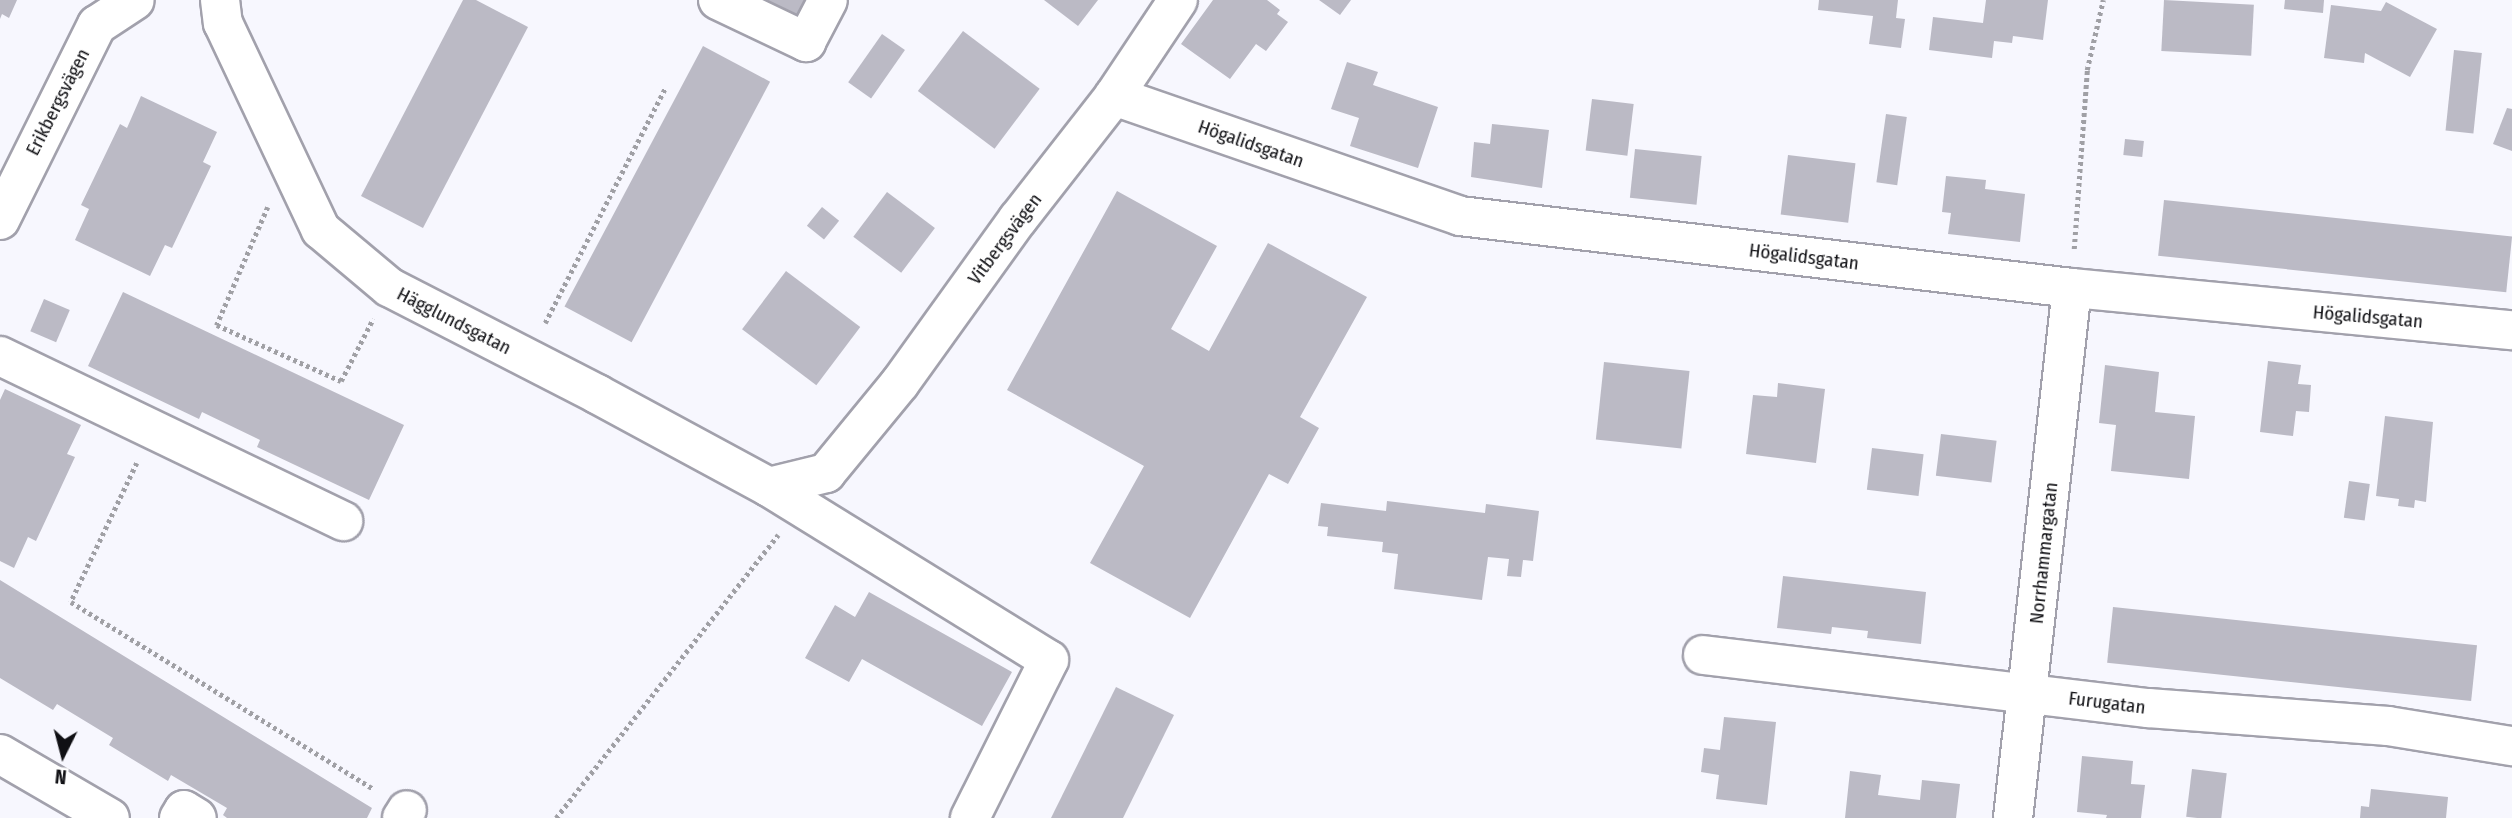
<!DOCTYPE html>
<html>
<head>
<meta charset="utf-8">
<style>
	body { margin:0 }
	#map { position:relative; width:2512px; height:818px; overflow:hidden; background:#f7f7fe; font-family:"Fira Sans Condensed",sans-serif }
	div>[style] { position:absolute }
	.building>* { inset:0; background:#bbbac5; transform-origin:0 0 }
	.path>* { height:4.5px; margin-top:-2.25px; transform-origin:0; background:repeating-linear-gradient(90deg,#a0a0a5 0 3.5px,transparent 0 7px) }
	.roads { filter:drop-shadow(2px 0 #a2a1ac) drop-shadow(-2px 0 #a2a1ac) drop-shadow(0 2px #a2a1ac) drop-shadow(0 -2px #a2a1ac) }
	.minor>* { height:38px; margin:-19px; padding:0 19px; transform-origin:19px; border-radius:19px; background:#fff }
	span { translate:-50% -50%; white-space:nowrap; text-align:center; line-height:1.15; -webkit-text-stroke:7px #fff; paint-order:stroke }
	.street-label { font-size:19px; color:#101014 }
	.north { position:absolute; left:28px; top:720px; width:70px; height:70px; -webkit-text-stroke:5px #fff; paint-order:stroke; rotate:186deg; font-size:19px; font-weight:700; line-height:28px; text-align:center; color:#101014 }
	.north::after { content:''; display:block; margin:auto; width:24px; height:32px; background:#101014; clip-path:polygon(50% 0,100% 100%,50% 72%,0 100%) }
</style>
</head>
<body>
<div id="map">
	<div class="building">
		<i style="clip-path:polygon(0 0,17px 0,9px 18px,2px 14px,0 19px)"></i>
		<i style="clip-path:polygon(463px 0,476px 0,528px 27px,423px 228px,361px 196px)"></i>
		<i style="clip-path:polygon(746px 0,812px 0,798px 27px)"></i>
		<i style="clip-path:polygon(1044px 0,1098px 0,1078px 26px)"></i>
		<i style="clip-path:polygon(1213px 0,1267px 0,1280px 10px,1277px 14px,1288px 22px,1266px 51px,1256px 44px,1230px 79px,1181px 44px)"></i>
		<i style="clip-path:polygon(1319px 0,1351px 0,1340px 15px)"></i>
		<i style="clip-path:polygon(1819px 0,1898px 0,1896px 18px,1905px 19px,1901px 48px,1869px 44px,1873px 16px,1818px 10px)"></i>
		<i style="clip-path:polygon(1986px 0,2048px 0,2043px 40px,2013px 36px,2012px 43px,1994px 41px,1992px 58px,1929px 50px,1933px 17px,1983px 23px)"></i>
		<i style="left:2164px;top:0;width:90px;height:51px;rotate:3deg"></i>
		<i style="clip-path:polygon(2285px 0,2324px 0,2323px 13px,2284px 9px)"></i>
		<i style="clip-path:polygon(2386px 2px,2437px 29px,2410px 77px,2365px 53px,2364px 63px,2324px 58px,2331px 5px,2381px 11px)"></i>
		<i style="left:963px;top:31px;width:96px;height:75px;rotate:37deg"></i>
		<i style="left:882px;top:34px;width:28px;height:59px;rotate:35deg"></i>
		<i style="left:703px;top:46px;width:76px;height:295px;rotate:28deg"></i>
		<i style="left:2454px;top:50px;width:28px;height:81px;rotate:6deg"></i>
		<i style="clip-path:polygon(1347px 62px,1378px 72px,1373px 85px,1438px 107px,1418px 168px,1350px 146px,1359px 118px,1331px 109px)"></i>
		<i style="clip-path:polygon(141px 96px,217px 132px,203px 162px,211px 166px,172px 248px,165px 245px,150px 276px,75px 240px,89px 209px,81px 205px,120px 124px,127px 128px)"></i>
		<i style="left:1592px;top:99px;width:42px;height:52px;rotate:7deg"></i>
		<i style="clip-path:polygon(2507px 108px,2512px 109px,2512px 151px,2493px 144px)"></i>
		<i style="left:1886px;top:114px;width:21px;height:69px;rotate:8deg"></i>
		<i style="clip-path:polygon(1492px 124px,1549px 130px,1542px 188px,1471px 177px,1474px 142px,1490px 144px)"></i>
		<i style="left:2125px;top:139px;width:19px;height:16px;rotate:6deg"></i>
		<i style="left:1635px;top:149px;width:67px;height:49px;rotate:6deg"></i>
		<i style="left:1788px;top:155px;width:68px;height:60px;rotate:7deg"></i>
		<i style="clip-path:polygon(1946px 176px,1986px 180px,1985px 189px,2025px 194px,2020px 242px,1948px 234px,1951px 213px,1942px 212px)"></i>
		<i style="clip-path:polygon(1117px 191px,1217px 246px,1171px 329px,1209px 351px,1268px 243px,1367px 297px,1300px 417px,1319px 428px,1288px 484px,1269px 474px,1190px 618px,1090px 563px,1144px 466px,1007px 390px)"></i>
		<i style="left:887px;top:192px;width:60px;height:56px;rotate:37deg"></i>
		<i style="left:2164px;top:200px;width:350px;height:56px;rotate:6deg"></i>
		<i style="left:822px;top:207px;width:22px;height:24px;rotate:39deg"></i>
		<i style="left:786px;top:271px;width:93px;height:73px;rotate:37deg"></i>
		<i style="clip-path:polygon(123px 292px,404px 425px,369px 500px,257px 447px,260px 440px,202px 412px,199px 419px,88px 366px)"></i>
		<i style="left:44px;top:299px;width:28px;height:35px;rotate:23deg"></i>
		<i style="clip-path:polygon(2268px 361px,2301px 365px,2298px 384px,2311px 385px,2309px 412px,2296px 411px,2293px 436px,2260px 432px)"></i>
		<i style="left:1604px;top:362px;width:86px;height:78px;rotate:6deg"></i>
		<i style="clip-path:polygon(2105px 365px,2159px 372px,2155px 412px,2195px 416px,2189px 479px,2111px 471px,2116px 425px,2099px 423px)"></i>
		<i style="clip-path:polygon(1778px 383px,1825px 389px,1816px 463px,1746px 454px,1753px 395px,1777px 397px)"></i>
		<i style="clip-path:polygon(5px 389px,81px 425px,67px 454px,75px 457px,36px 541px,28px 537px,14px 568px,0 561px,0 400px)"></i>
		<i style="clip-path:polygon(2385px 416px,2433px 422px,2426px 502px,2415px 500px,2414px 508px,2398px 506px,2399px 499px,2376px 496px)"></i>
		<i style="left:1941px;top:434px;width:56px;height:42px;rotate:7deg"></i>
		<i style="left:1872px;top:448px;width:52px;height:42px;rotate:7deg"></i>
		<i style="left:2349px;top:481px;width:21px;height:37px;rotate:8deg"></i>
		<i style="clip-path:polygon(1387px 501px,1485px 513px,1486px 504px,1539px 511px,1533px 561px,1523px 560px,1521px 577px,1507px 576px,1509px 559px,1488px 557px,1482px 600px,1394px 589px,1398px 554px,1382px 552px,1383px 542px,1327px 536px,1328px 527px,1318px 526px,1321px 503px,1386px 511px)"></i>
		<i style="clip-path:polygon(1783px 576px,1926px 592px,1921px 644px,1867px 638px,1868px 631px,1832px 627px,1831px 634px,1777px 628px)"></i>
		<i style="clip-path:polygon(0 580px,372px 808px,367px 818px,227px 818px,223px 815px,227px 808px,171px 775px,168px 781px,109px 745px,113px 738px,57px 704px,53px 710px,0 678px)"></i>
		<i style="clip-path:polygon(869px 592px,1012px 672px,982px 726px,862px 659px,849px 682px,805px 658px,835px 605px,855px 617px)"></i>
		<i style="left:2113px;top:607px;width:366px;height:56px;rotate:6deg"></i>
		<i style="clip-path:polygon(1116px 687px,1174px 715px,1123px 818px,1051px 818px)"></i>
		<i style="clip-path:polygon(1724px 717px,1776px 722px,1767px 805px,1716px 799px,1719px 775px,1701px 772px,1704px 748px,1720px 750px)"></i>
		<i style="clip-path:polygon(2082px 756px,2133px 761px,2131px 784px,2145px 785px,2141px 818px,2106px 818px,2107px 815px,2077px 812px)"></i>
		<i style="left:2192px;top:769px;width:35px;height:48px;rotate:7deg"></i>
		<i style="clip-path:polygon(1850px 771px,1881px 775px,1878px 795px,1920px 800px,1922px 780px,1960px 784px,1956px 818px,1845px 818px)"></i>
		<i style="clip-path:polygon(2371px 789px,2448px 797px,2446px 818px,2360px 818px,2361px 806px,2369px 807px)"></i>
	</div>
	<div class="path">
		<i style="left:268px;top:207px;width:129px;rotate:113.4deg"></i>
		<i style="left:217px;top:325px;width:136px;rotate:24.3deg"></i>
		<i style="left:341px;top:381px;width:70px;rotate:-62.7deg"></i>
		<i style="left:2074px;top:249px;width:179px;rotate:-85.8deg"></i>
		<i style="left:2087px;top:70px;width:72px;rotate:-77.1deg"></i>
		<i style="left:545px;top:323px;width:265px;rotate:-62.9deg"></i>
		<i style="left:137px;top:463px;width:154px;rotate:115.4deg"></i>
		<i style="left:71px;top:602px;width:356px;rotate:31.7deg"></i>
		<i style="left:556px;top:818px;width:360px;rotate:-51.9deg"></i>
	</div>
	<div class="roads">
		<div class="minor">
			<i style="left:220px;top:0;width:23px;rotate:83deg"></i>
			<i style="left:223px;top:23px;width:229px;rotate:64.7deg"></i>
			<i style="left:321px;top:230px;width:89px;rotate:40deg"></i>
			<i style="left:389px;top:287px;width:234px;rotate:27.2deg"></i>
			<i style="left:597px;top:394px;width:196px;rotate:28.4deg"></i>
			<i style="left:769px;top:487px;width:59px;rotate:-13.8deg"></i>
			<i style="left:826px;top:473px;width:117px;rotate:-50.6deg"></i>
			<i style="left:900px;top:383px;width:202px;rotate:-54.3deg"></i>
			<i style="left:1018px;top:219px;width:156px;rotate:-52deg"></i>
			<i style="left:1114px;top:96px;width:115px;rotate:-56.3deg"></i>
			<i style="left:718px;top:0;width:98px;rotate:25.5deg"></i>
			<i style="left:806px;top:42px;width:47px;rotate:-62.4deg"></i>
			<i style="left:1114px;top:96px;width:366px;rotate:19.1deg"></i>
			<i style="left:1460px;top:216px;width:616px;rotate:6.71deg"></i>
			<i style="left:2072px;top:288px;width:442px;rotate:5.5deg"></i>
			<i style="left:0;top:220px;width:218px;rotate:-63.6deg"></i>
			<i style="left:97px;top:25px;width:45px;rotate:-33.3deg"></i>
			<i style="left:0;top:356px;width:381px;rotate:25.7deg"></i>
			<i style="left:769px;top:487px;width:329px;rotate:31.7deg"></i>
			<i style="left:1049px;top:660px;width:177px;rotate:116.6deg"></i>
			<i style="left:1703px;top:655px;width:448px;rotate:6.8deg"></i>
			<i style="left:2148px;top:708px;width:241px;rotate:4.3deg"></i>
			<i style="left:2388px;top:726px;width:126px;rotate:9.2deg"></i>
			<i style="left:0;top:754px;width:127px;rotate:30.2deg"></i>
			<i style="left:179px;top:818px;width:9px;rotate:-58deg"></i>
			<i style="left:184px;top:810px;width:15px;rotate:32deg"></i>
			<i style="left:402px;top:818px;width:9px;rotate:-58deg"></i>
			<i style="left:2013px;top:818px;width:533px;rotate:-83.65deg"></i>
		</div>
	</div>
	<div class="street-label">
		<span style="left:58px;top:102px;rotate:-63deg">Erikbergsvägen</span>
		<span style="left:1251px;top:144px;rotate:19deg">Högalidsgatan</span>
		<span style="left:1005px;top:239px;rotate:-53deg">Vitbergsvägen</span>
		<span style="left:1804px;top:257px;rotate:7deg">Högalidsgatan</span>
		<span style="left:2368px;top:317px;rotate:5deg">Högalidsgatan</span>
		<span style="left:454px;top:321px;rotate:27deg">Hägglundsgatan</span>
		<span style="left:2044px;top:553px;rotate:-84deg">Norrhammargatan</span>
		<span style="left:2107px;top:703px;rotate:7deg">Furugatan</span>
	</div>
	<div class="north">N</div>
</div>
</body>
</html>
